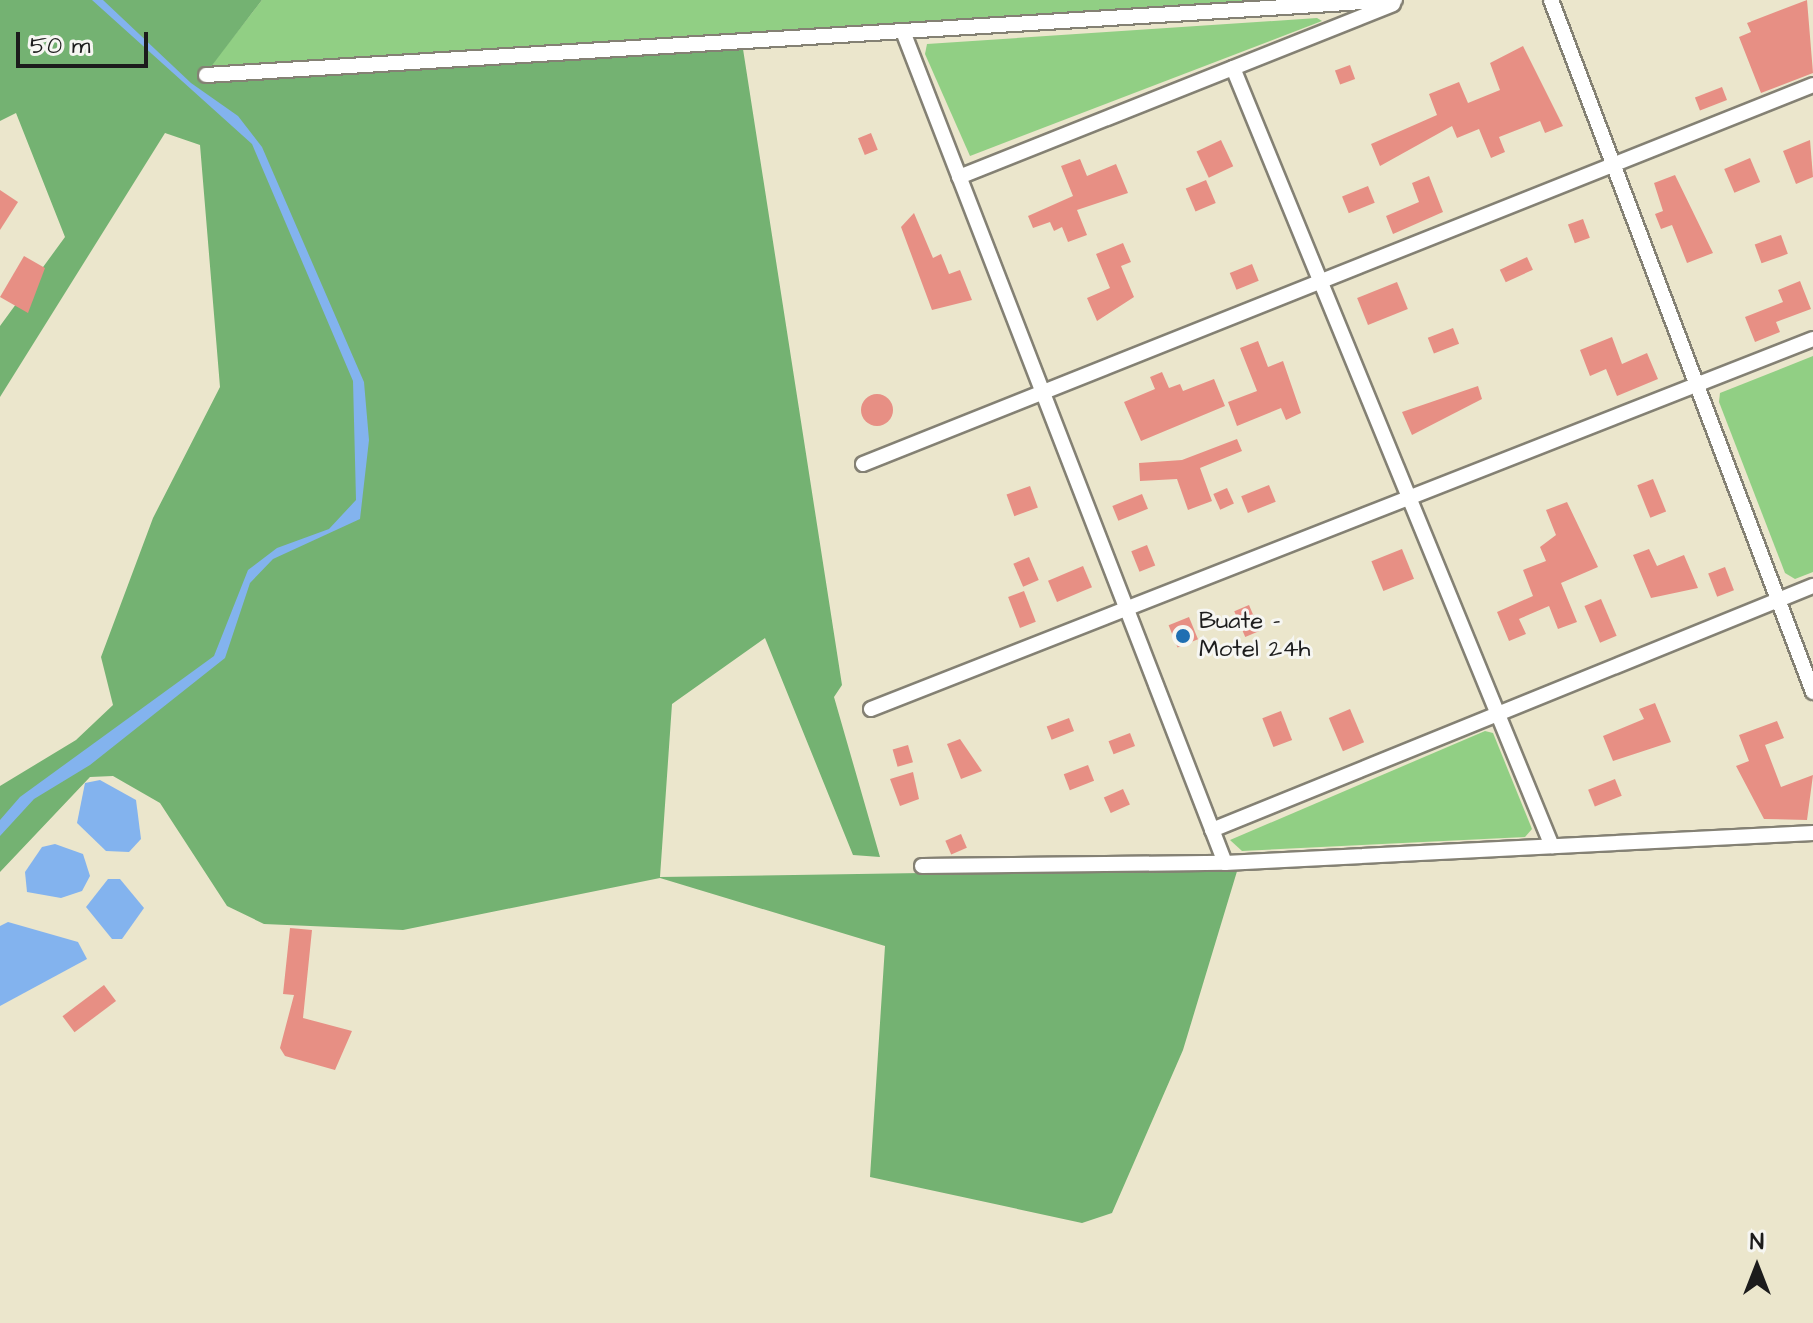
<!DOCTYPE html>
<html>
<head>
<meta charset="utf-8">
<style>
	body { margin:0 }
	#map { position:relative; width:1813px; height:1323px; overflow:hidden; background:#ebe6cc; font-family:"Architects Daughter",sans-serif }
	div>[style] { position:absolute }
	.green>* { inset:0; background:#91cf84 }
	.forest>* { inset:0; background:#74b272 }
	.water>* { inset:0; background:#83b3ee }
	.building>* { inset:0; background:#e78f84; transform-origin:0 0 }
	.round { border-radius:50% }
	.roads { filter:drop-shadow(2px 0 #848174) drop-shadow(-2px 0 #848174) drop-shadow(0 2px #848174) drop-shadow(0 -2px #848174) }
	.minor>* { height:14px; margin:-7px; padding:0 7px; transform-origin:7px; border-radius:7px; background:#fff }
	.dots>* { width:22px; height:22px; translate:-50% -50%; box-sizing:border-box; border:4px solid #f6f6f2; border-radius:50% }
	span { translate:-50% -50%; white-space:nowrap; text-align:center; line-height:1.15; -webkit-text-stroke:6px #f6f6f2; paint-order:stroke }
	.poi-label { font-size:24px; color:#1c1c1c }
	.left { translate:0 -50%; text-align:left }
	.north { position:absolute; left:1717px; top:1227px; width:80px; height:80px; -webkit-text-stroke:6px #f6f6f2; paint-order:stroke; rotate:0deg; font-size:22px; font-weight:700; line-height:32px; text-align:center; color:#1c1c1c }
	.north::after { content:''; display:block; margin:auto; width:28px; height:36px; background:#1c1c1c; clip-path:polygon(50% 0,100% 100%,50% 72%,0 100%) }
	.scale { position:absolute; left:16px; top:32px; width:132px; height:36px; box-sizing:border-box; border:4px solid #1c1c1c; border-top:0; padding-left:10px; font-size:24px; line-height:28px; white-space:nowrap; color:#1c1c1c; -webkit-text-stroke:6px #f6f6f2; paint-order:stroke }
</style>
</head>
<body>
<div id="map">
	<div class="green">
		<i style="clip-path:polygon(262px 0,1294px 0,209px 68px)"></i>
		<i style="clip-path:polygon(1317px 18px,1322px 21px,970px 156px,925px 54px,927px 44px)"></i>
		<i style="clip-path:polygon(1813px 356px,1813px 572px,1795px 579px,1785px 573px,1719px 402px,1720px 393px)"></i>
		<i style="clip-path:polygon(1485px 731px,1493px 733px,1532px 829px,1525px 837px,1242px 851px,1230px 840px)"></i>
	</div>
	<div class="forest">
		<i style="clip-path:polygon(0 0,262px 0,210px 68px,743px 49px,842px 685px,834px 697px,880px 857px,853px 855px,765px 638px,672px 704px,660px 877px,1238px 868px,1183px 1050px,1112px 1213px,1082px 1223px,870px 1177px,885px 946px,660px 878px,403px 930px,264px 924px,227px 906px,160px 803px,113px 776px,90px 777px,0 872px,0 786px,76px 740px,113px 705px,101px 657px,153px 518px,220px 387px,200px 145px,165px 133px,0 397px,0 326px,65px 237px,16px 113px,0 121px)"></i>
	</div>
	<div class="water">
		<i style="clip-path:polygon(92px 0,103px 0,191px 83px,238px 116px,262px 147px,364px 382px,369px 440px,360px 519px,273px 559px,250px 583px,225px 658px,90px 765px,34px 799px,0 836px,0 820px,20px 797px,214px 656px,248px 570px,277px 548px,329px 529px,356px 500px,353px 381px,252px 144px)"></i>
		<i style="clip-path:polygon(100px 780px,136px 800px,141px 839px,129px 852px,106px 851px,77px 823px,85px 783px)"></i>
		<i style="clip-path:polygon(55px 844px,83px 854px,90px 876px,82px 891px,61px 898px,27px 892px,25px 872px,42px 847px)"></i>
		<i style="clip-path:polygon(108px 879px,120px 879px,144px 908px,122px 939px,112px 939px,86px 907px)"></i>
		<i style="clip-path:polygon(8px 922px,78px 942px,87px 959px,0 1006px,0 926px)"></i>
	</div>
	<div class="building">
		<i style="clip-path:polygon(1807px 0,1813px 73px,1761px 93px,1739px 37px,1751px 32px,1747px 23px)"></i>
		<i style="clip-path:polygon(1523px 46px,1563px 126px,1545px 133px,1540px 121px,1499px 137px,1505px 152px,1491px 158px,1479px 129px,1457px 138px,1452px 126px,1380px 166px,1371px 144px,1437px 115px,1429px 94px,1459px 82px,1468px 103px,1500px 90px,1490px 63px)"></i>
		<i style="left:1350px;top:65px;width:15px;height:16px;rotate:70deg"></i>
		<i style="left:1722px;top:87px;width:14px;height:29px;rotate:69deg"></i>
		<i style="left:871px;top:133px;width:18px;height:14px;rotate:68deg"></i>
		<i style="left:1221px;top:140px;width:29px;height:27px;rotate:65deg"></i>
		<i style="clip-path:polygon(1810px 140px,1813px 177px,1796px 184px,1783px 151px)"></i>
		<i style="left:1750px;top:158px;width:26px;height:28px;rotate:67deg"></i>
		<i style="clip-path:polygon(1080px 159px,1087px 176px,1116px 164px,1128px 193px,1077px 210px,1087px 235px,1068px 242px,1062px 227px,1054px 231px,1050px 222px,1033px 228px,1028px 216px,1073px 196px,1061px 166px)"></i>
		<i style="clip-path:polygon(1675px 175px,1713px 253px,1687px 263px,1672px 225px,1661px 229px,1655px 214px,1663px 211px,1654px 183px)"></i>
		<i style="clip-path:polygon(1429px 176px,1443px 212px,1393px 234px,1386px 216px,1419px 202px,1412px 183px)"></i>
		<i style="left:1206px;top:180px;width:25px;height:22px;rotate:67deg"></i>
		<i style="left:1368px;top:186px;width:18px;height:28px;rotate:68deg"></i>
		<i style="clip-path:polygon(0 190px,18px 202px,0 230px)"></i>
		<i style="clip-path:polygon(914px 213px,933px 258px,941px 254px,949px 274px,960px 270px,972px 300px,932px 310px,901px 227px)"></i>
		<i style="left:1583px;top:219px;width:20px;height:16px;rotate:70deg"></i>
		<i style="left:1781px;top:235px;width:20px;height:28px;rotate:70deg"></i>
		<i style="clip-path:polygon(1123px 243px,1131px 262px,1121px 266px,1134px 297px,1097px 321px,1087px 298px,1110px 288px,1096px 254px)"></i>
		<i style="clip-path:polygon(24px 256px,45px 268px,28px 313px,0 297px)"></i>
		<i style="left:1527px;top:257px;width:14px;height:30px;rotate:65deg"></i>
		<i style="left:1252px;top:264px;width:18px;height:24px;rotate:68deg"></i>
		<i style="clip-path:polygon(1800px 281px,1811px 309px,1776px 322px,1780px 332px,1755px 342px,1745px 317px,1783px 302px,1778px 290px)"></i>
		<i style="left:1397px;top:282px;width:29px;height:43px;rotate:68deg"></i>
		<i style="left:1453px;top:328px;width:17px;height:27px;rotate:69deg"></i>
		<i style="clip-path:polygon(1612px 337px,1622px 364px,1647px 353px,1658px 379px,1617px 396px,1606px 369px,1590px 376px,1580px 350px)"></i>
		<i style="clip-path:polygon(1258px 341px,1268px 367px,1283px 361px,1301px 413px,1286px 420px,1281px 408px,1237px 426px,1228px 402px,1257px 391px,1240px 348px)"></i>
		<i style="clip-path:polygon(1162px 372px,1169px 388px,1180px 384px,1183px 391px,1214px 379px,1225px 406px,1141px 441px,1124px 402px,1155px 389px,1150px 377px)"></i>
		<i style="clip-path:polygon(1478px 386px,1482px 399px,1412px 435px,1402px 412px)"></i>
		<i class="round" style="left:861px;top:394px;width:32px;height:32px"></i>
		<i style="clip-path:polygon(1237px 439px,1242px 451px,1200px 468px,1212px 501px,1188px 510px,1177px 479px,1140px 481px,1139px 463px,1182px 460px)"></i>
		<i style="left:1653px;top:479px;width:35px;height:17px;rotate:68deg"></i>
		<i style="left:1269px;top:485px;width:18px;height:30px;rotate:68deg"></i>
		<i style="left:1030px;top:486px;width:23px;height:25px;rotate:70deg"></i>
		<i style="left:1227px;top:488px;width:17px;height:15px;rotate:66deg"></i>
		<i style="left:1142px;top:494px;width:16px;height:32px;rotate:68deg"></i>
		<i style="clip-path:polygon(1567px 502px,1598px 567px,1561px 583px,1577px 622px,1558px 629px,1549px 606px,1519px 619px,1526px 634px,1509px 641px,1497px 612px,1533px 596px,1523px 570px,1546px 561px,1540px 547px,1556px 535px,1546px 510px)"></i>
		<i style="left:1147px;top:545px;width:22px;height:17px;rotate:68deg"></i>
		<i style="left:1402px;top:549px;width:32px;height:33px;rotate:68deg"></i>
		<i style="clip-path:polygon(1649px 549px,1657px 566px,1684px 555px,1698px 588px,1651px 598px,1633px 555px)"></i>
		<i style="left:1029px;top:557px;width:25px;height:17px;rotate:67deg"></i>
		<i style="left:1083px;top:566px;width:23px;height:38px;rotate:67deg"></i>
		<i style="left:1725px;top:567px;width:25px;height:18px;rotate:69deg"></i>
		<i style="left:1024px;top:591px;width:33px;height:17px;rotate:69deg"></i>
		<i style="left:1601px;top:599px;width:40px;height:18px;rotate:67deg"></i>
		<i style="left:1249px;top:605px;width:28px;height:16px;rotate:67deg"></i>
		<i style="left:1189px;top:617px;width:24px;height:22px;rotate:68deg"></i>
		<i style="clip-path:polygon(1655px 703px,1671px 742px,1613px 761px,1603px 736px,1644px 719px,1639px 709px)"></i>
		<i style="left:1350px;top:709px;width:36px;height:23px;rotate:67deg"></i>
		<i style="left:1281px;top:711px;width:31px;height:20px;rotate:69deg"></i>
		<i style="left:1069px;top:718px;width:14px;height:24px;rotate:69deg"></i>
		<i style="clip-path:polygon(1777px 721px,1784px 738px,1765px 745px,1781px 787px,1813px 775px,1807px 820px,1764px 819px,1736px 766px,1749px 761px,1739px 735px)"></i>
		<i style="left:1130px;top:733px;width:14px;height:23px;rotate:69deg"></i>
		<i style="clip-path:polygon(960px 739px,982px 771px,961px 779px,947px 744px)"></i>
		<i style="left:908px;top:745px;width:18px;height:16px;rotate:74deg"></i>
		<i style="left:1088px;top:765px;width:17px;height:26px;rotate:69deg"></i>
		<i style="clip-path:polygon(913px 772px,919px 799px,900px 806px,890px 779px)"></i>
		<i style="left:1615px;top:779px;width:18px;height:29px;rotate:68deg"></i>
		<i style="left:1123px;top:789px;width:17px;height:21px;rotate:66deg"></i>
		<i style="left:961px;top:834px;width:15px;height:17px;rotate:67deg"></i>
		<i style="clip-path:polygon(290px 928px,312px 930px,303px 1018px,352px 1031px,335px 1070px,285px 1056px,280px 1048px,294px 995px,283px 994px)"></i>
		<i style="left:104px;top:985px;width:20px;height:52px;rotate:53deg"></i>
	</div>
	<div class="roads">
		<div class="minor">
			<i style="left:1551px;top:0;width:740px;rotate:69.26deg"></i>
			<i style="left:904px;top:34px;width:889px;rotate:68.83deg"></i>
			<i style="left:1233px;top:68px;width:841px;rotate:67.71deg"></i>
			<i style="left:206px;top:75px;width:1191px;rotate:-3.61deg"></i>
			<i style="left:959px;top:177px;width:467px;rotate:-21.7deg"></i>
			<i style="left:863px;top:464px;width:1023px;rotate:-21.75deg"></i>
			<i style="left:871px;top:709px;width:1012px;rotate:-21.44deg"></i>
			<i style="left:1212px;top:830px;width:649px;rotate:-22.1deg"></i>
			<i style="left:922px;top:866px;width:303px;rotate:-0.6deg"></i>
			<i style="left:1225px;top:863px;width:589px;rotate:-2.92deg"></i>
		</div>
	</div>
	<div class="dots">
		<i style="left:1183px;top:636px;background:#1f6fb2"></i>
	</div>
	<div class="poi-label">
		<span class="left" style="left:1199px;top:636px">Buate -<br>Motel 24h</span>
	</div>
	<div class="north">N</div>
	<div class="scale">50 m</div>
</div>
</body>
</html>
